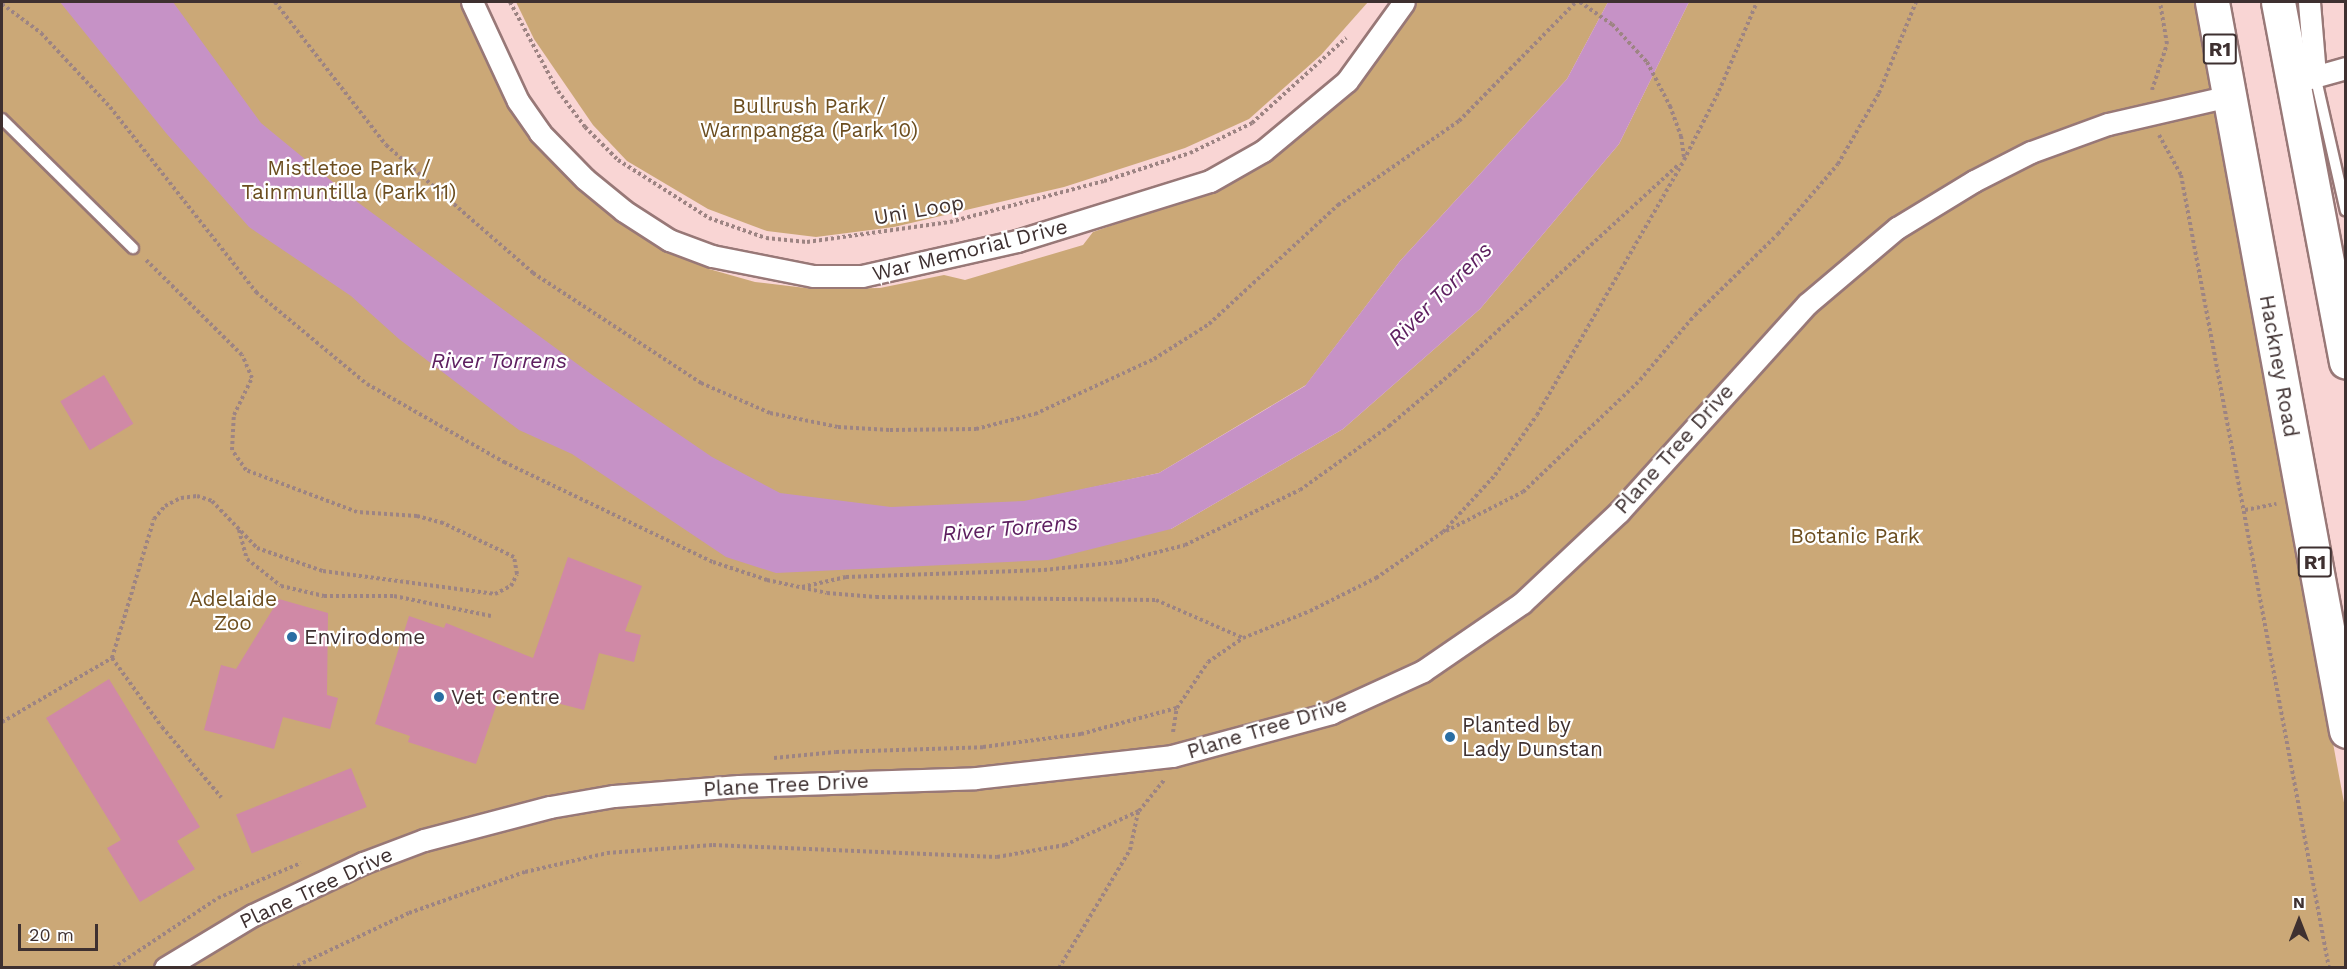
<!DOCTYPE html>
<html>
<head>
<meta charset="utf-8">
<style>
	body { margin:0 }
	#map { position:relative; width:2347px; height:969px; overflow:hidden; background:#f9d5d4; font-family:"Work Sans",sans-serif }
	div>[style] { position:absolute }
	.green>* { inset:0; background:#cba877 }
	.water>* { inset:0; background:#c692c6 }
	.building>* { inset:0; background:#d089a6; transform-origin:0 0 }
	.path>* { height:4px; margin-top:-2px; transform-origin:0; background:repeating-linear-gradient(90deg,#9d8483 0 3px,transparent 0 6px) }
	.roads { filter:drop-shadow(2px 0 #987877) drop-shadow(-2px 0 #987877) drop-shadow(0 2px #987877) drop-shadow(0 -2px #987877) }
	.service>* { height:10px; margin:-5px; padding:0 5px; transform-origin:5px; border-radius:5px; background:#fff }
	.minor>* { height:21px; margin:-10.5px; padding:0 10.5px; transform-origin:10.5px; border-radius:10.5px; background:#fff }
	.trunk>* { height:33px; margin:-16.5px; padding:0 16.5px; transform-origin:16.5px; border-radius:16.5px; background:#fff }
	.dots>* { width:16px; height:16px; translate:-50% -50%; box-sizing:border-box; border:3px solid #fff; border-radius:50% }
	span { translate:-50% -50%; white-space:nowrap; text-align:center; line-height:1.15; -webkit-text-stroke:4.5px #fff; paint-order:stroke }
	.shield-label span { padding:2px 4px; background:#fff; border:2px solid; border-radius:4px; -webkit-text-stroke-width:0 }
	.shield-label { font-size:20px; color:#3e3030; font-weight:700 }
	.park-label { font-size:21px; color:#6b4d1f }
	.street-label { font-size:21px; color:#3e3030 }
	.poi-label { font-size:21px; color:#3e3030 }
	.left { translate:0 -50%; text-align:left }
	.water-label { font-size:22px; color:#5e2060; font-style:italic }
	.frame { position:absolute; inset:0; border:3px solid #3e3030; pointer-events:none }
	.north { position:absolute; left:2269px; top:891px; width:60px; height:60px; -webkit-text-stroke:4px #fff; paint-order:stroke; rotate:0deg; font-size:16px; font-weight:700; line-height:24px; text-align:center; color:#3e3030 }
	.north::after { content:''; display:block; margin:auto; width:21px; height:27px; background:#3e3030; clip-path:polygon(50% 0,100% 100%,50% 72%,0 100%) }
	.scale { position:absolute; left:18px; top:924px; width:80px; height:27px; box-sizing:border-box; border:3px solid #3e3030; border-top:0; padding-left:8px; font-size:18px; line-height:21px; white-space:nowrap; color:#3e3030; -webkit-text-stroke:4px #fff; paint-order:stroke }
</style>
</head>
<body>
<div id="map">
	<div class="green">
		<i style="clip-path:polygon(2px 2px,461px 2px,511px 105px,583px 194px,620px 223px,709px 269px,755px 282px,814px 289px,880px 288px,944px 275px,965px 280px,1083px 245px,1093px 232px,1217px 189px,1313px 125px,1384px 48px,1415px 2px,1608px 2px,1567px 79px,1400px 261px,1306px 385px,1159px 473px,1043px 498px,1171px 529px,1343px 429px,1480px 309px,1619px 144px,1689px 2px,2196px 2px,2345px 808px,2345px 967px,2px 968px)"></i>
		<i style="clip-path:polygon(516px 2px,1368px 2px,1321px 55px,1249px 119px,1185px 148px,1064px 187px,894px 227px,816px 237px,767px 231px,708px 209px,627px 161px,593px 125px,534px 39px)"></i>
	</div>
	<div class="water">
		<i style="clip-path:polygon(60px 2px,173px 2px,261px 123px,356px 201px,595px 377px,712px 457px,780px 493px,891px 507px,1024px 501px,1159px 473px,1305px 386px,1400px 261px,1567px 79px,1608px 2px,1689px 2px,1619px 144px,1480px 309px,1343px 429px,1171px 529px,1048px 560px,776px 573px,726px 557px,572px 454px,519px 430px,399px 339px,351px 296px,249px 227px,166px 133px)"></i>
	</div>
	<div class="building">
		<i style="left:104px;top:375px;width:57px;height:51px;rotate:59deg"></i>
		<i style="clip-path:polygon(568px 557px,642px 586px,625px 631px,641px 635px,634px 662px,599px 653px,584px 710px,502px 689px,476px 764px,408px 742px,410px 736px,375px 724px,409px 616px,444px 628px,446px 623px,533px 658px)"></i>
		<i style="clip-path:polygon(279px 599px,328px 613px,327px 695px,338px 698px,330px 729px,283px 717px,274px 749px,204px 730px,221px 665px,236px 669px)"></i>
		<i style="clip-path:polygon(109px 679px,200px 827px,177px 841px,195px 869px,140px 902px,107px 848px,121px 840px,46px 718px)"></i>
		<i style="left:351px;top:768px;width:42px;height:124px;rotate:68deg"></i>
	</div>
	<div class="path">
		<i style="left:275px;top:2px;width:181px;rotate:52.2deg"></i>
		<i style="left:386px;top:145px;width:195px;rotate:41deg"></i>
		<i style="left:533px;top:273px;width:201px;rotate:33.2deg"></i>
		<i style="left:701px;top:383px;width:75px;rotate:23.5deg"></i>
		<i style="left:770px;top:413px;width:69px;rotate:11.6deg"></i>
		<i style="left:838px;top:427px;width:52px;rotate:3.3deg"></i>
		<i style="left:890px;top:430px;width:86px;rotate:-0.7deg"></i>
		<i style="left:976px;top:429px;width:61px;rotate:-14.3deg"></i>
		<i style="left:1035px;top:414px;width:131px;rotate:-24.8deg"></i>
		<i style="left:1154px;top:359px;width:65px;rotate:-32.5deg"></i>
		<i style="left:1209px;top:324px;width:176px;rotate:-42.7deg"></i>
		<i style="left:1338px;top:205px;width:147px;rotate:-34.8deg"></i>
		<i style="left:1459px;top:121px;width:167px;rotate:-45.5deg"></i>
		<i style="left:510px;top:2px;width:101px;rotate:61.7deg"></i>
		<i style="left:558px;top:91px;width:45px;rotate:53.1deg"></i>
		<i style="left:585px;top:127px;width:47px;rotate:45deg"></i>
		<i style="left:618px;top:160px;width:108px;rotate:32.5deg"></i>
		<i style="left:709px;top:218px;width:60px;rotate:19.3deg"></i>
		<i style="left:766px;top:238px;width:41px;rotate:5.6deg"></i>
		<i style="left:807px;top:242px;width:144px;rotate:-8deg"></i>
		<i style="left:950px;top:222px;width:159px;rotate:-14.9deg"></i>
		<i style="left:1104px;top:181px;width:90px;rotate:-18deg"></i>
		<i style="left:1190px;top:153px;width:69px;rotate:-25.8deg"></i>
		<i style="left:1252px;top:123px;width:127px;rotate:-42.1deg"></i>
		<i style="left:1580px;top:2px;width:39px;rotate:35deg"></i>
		<i style="left:1612px;top:24px;width:52px;rotate:47.4deg"></i>
		<i style="left:1647px;top:62px;width:50px;rotate:62.4deg"></i>
		<i style="left:1670px;top:106px;width:32px;rotate:70deg"></i>
		<i style="left:1681px;top:136px;width:21px;rotate:82deg"></i>
		<i style="left:2px;top:4px;width:49px;rotate:36.6deg"></i>
		<i style="left:41px;top:33px;width:101px;rotate:47deg"></i>
		<i style="left:110px;top:107px;width:236px;rotate:51.7deg"></i>
		<i style="left:256px;top:292px;width:144px;rotate:39.7deg"></i>
		<i style="left:367px;top:384px;width:158px;rotate:29.7deg"></i>
		<i style="left:504px;top:462px;width:232px;rotate:25.6deg"></i>
		<i style="left:713px;top:562px;width:57px;rotate:18.4deg"></i>
		<i style="left:767px;top:580px;width:61px;rotate:12.2deg"></i>
		<i style="left:827px;top:593px;width:49px;rotate:4.7deg"></i>
		<i style="left:876px;top:597px;width:280px;rotate:0.6deg"></i>
		<i style="left:1156px;top:600px;width:95px;rotate:23.6deg"></i>
		<i style="left:2152px;top:90px;width:48px;rotate:-71.9deg"></i>
		<i style="left:2167px;top:44px;width:43px;rotate:-99.5deg"></i>
		<i style="left:2159px;top:135px;width:46px;rotate:61.2deg"></i>
		<i style="left:2181px;top:175px;width:807px;rotate:79.43deg"></i>
		<i style="left:2245px;top:510px;width:32px;rotate:-11deg"></i>
		<i style="left:239px;top:530px;width:30px;rotate:75deg"></i>
		<i style="left:247px;top:559px;width:43px;rotate:38.5deg"></i>
		<i style="left:281px;top:586px;width:44px;rotate:13.1deg"></i>
		<i style="left:324px;top:596px;width:70px"></i>
		<i style="left:394px;top:596px;width:99px;rotate:11.7deg"></i>
		<i style="left:1446px;top:531px;width:86px;rotate:-26.9deg"></i>
		<i style="left:1523px;top:492px;width:162px;rotate:-43.7deg"></i>
		<i style="left:1640px;top:380px;width:85px;rotate:-49.8deg"></i>
		<i style="left:1695px;top:315px;width:116px;rotate:-44.3deg"></i>
		<i style="left:1778px;top:234px;width:92px;rotate:-49.4deg"></i>
		<i style="left:1838px;top:164px;width:82px;rotate:-60deg"></i>
		<i style="left:1879px;top:93px;width:98px;rotate:-67.9deg"></i>
		<i style="left:802px;top:587px;width:45px;rotate:-12.8deg"></i>
		<i style="left:846px;top:577px;width:198px;rotate:-2deg"></i>
		<i style="left:1044px;top:570px;width:75px;rotate:-6.1deg"></i>
		<i style="left:1119px;top:562px;width:68px;rotate:-14.4deg"></i>
		<i style="left:1185px;top:545px;width:127px;rotate:-25.6deg"></i>
		<i style="left:1300px;top:490px;width:110px;rotate:-35.7deg"></i>
		<i style="left:1389px;top:426px;width:85px;rotate:-40.2deg"></i>
		<i style="left:1454px;top:371px;width:306px;rotate:-42.6deg"></i>
		<i style="left:112px;top:658px;width:145px;rotate:-73.2deg"></i>
		<i style="left:154px;top:519px;width:17px;rotate:-50deg"></i>
		<i style="left:165px;top:506px;width:18px;rotate:-27deg"></i>
		<i style="left:181px;top:498px;width:16px;rotate:-7deg"></i>
		<i style="left:197px;top:496px;width:16px;rotate:18deg"></i>
		<i style="left:212px;top:501px;width:65px;rotate:46.2deg"></i>
		<i style="left:257px;top:548px;width:70px;rotate:19.2deg"></i>
		<i style="left:323px;top:571px;width:174px;rotate:7.6deg"></i>
		<i style="left:495px;top:594px;width:18px;rotate:-27deg"></i>
		<i style="left:511px;top:586px;width:13px;rotate:-63deg"></i>
		<i style="left:517px;top:574px;width:17px;rotate:-100deg"></i>
		<i style="left:514px;top:557px;width:79px;rotate:-154.4deg"></i>
		<i style="left:443px;top:523px;width:27px;rotate:-165deg"></i>
		<i style="left:417px;top:516px;width:60px;rotate:-176.2deg"></i>
		<i style="left:357px;top:512px;width:119px;rotate:-159.3deg"></i>
		<i style="left:246px;top:470px;width:24px;rotate:-125deg"></i>
		<i style="left:232px;top:450px;width:35px;rotate:-87deg"></i>
		<i style="left:234px;top:415px;width:41px;rotate:-64.1deg"></i>
		<i style="left:252px;top:378px;width:25px;rotate:-113deg"></i>
		<i style="left:242px;top:355px;width:135px;rotate:-135.3deg"></i>
		<i style="left:2px;top:722px;width:127px;rotate:-30.2deg"></i>
		<i style="left:112px;top:658px;width:85px;rotate:54.1deg"></i>
		<i style="left:162px;top:727px;width:92px;rotate:49.9deg"></i>
		<i style="left:1173px;top:732px;width:24px;rotate:-81deg"></i>
		<i style="left:1177px;top:708px;width:55px;rotate:-56deg"></i>
		<i style="left:1208px;top:662px;width:42px;rotate:-34.4deg"></i>
		<i style="left:1243px;top:638px;width:72px;rotate:-21.9deg"></i>
		<i style="left:1310px;top:611px;width:74px;rotate:-26.6deg"></i>
		<i style="left:1376px;top:578px;width:81px;rotate:-34.5deg"></i>
		<i style="left:1443px;top:532px;width:77px;rotate:-47.6deg"></i>
		<i style="left:1495px;top:475px;width:73px;rotate:-55deg"></i>
		<i style="left:1537px;top:415px;width:294px;rotate:-60deg"></i>
		<i style="left:1684px;top:160px;width:77px;rotate:-63.1deg"></i>
		<i style="left:1719px;top:91px;width:97px;rotate:-66.9deg"></i>
		<i style="left:774px;top:758px;width:62px;rotate:-5.5deg"></i>
		<i style="left:836px;top:752px;width:147px;rotate:-1.9deg"></i>
		<i style="left:983px;top:747px;width:99px;rotate:-7.6deg"></i>
		<i style="left:1081px;top:734px;width:99px;rotate:-15.2deg"></i>
		<i style="left:113px;top:968px;width:126px;rotate:-33.7deg"></i>
		<i style="left:218px;top:898px;width:90px;rotate:-22.9deg"></i>
		<i style="left:292px;top:968px;width:129px;rotate:-25.2deg"></i>
		<i style="left:409px;top:913px;width:123px;rotate:-19.5deg"></i>
		<i style="left:525px;top:872px;width:84px;rotate:-13deg"></i>
		<i style="left:607px;top:853px;width:106px;rotate:-4.3deg"></i>
		<i style="left:713px;top:845px;width:284px;rotate:2.4deg"></i>
		<i style="left:997px;top:857px;width:69px;rotate:-10deg"></i>
		<i style="left:1065px;top:845px;width:81px;rotate:-24.7deg"></i>
		<i style="left:1139px;top:811px;width:40px;rotate:-51deg"></i>
		<i style="left:1059px;top:968px;width:138px;rotate:-59deg"></i>
		<i style="left:1130px;top:850px;width:39px;rotate:-78deg"></i>
	</div>
	<div class="roads">
		<div class="service">
			<i style="left:2315px;top:75px;width:139px;rotate:77.2deg"></i>
			<i style="left:2px;top:119px;width:184px;rotate:44.6deg"></i>
		</div>
		<div class="minor">
			<i style="left:472px;top:2px;width:109px;rotate:65.1deg"></i>
			<i style="left:518px;top:101px;width:39px;rotate:55deg"></i>
			<i style="left:540px;top:133px;width:64px;rotate:45.6deg"></i>
			<i style="left:585px;top:179px;width:50px;rotate:39.4deg"></i>
			<i style="left:624px;top:211px;width:54px;rotate:32.8deg"></i>
			<i style="left:669px;top:240px;width:46px;rotate:20.4deg"></i>
			<i style="left:712px;top:256px;width:103px;rotate:11.2deg"></i>
			<i style="left:813px;top:276px;width:49px"></i>
			<i style="left:862px;top:276px;width:159px;rotate:-12.7deg"></i>
			<i style="left:1017px;top:241px;width:202px;rotate:-17.3deg"></i>
			<i style="left:1210px;top:181px;width:61px;rotate:-29.5deg"></i>
			<i style="left:1263px;top:151px;width:109px;rotate:-39.8deg"></i>
			<i style="left:1347px;top:81px;width:97px;rotate:-54.2deg"></i>
			<i style="left:2309px;top:2px;width:73px;rotate:85.3deg"></i>
			<i style="left:2303px;top:80px;width:45px;rotate:-15.6deg"></i>
			<i style="left:165px;top:968px;width:103px;rotate:-31.1deg"></i>
			<i style="left:253px;top:915px;width:122px;rotate:-25.3deg"></i>
			<i style="left:363px;top:863px;width:65px;rotate:-20.7deg"></i>
			<i style="left:424px;top:840px;width:130px;rotate:-14.7deg"></i>
			<i style="left:550px;top:807px;width:65px;rotate:-9.8deg"></i>
			<i style="left:614px;top:796px;width:125px;rotate:-4.6deg"></i>
			<i style="left:739px;top:786px;width:237px;rotate:-1.9deg"></i>
			<i style="left:976px;top:778px;width:197px;rotate:-6.4deg"></i>
			<i style="left:1172px;top:756px;width:165px;rotate:-15.1deg"></i>
			<i style="left:1331px;top:713px;width:101px;rotate:-24.5deg"></i>
			<i style="left:1423px;top:671px;width:120px;rotate:-34.5deg"></i>
			<i style="left:1522px;top:603px;width:133px;rotate:-43.2deg"></i>
			<i style="left:1619px;top:512px;width:280px;rotate:-47.9deg"></i>
			<i style="left:1807px;top:304px;width:118px;rotate:-40.2deg"></i>
			<i style="left:1897px;top:228px;width:90px;rotate:-31.4deg"></i>
			<i style="left:1974px;top:181px;width:64px;rotate:-27deg"></i>
			<i style="left:2031px;top:152px;width:82px;rotate:-20deg"></i>
			<i style="left:2108px;top:124px;width:124px;rotate:-13deg"></i>
		</div>
		<div class="trunk">
			<i style="left:2212px;top:2px;width:741px;rotate:79.58deg"></i>
			<i style="left:2278px;top:2px;width:366px;rotate:79.3deg"></i>
		</div>
	</div>
	<div class="dots">
		<i style="left:292px;top:637px;background:#2a6ea3"></i>
		<i style="left:439px;top:697px;background:#2a6ea3"></i>
		<i style="left:1450px;top:737px;background:#2a6ea3"></i>
	</div>
	<div class="shield-label">
		<span style="left:2220px;top:49px">R1</span>
		<span style="left:2315px;top:562px">R1</span>
	</div>
	<div class="park-label">
		<span style="left:809px;top:118px">Bullrush Park /<br>Warnpangga (Park 10)</span>
		<span style="left:349px;top:180px">Mistletoe Park /<br>Tainmuntilla (Park 11)</span>
		<span style="left:1855px;top:536px">Botanic Park</span>
		<span style="left:233px;top:611px">Adelaide<br>Zoo</span>
	</div>
	<div class="street-label">
		<span style="left:919px;top:210px;rotate:-10deg">Uni Loop</span>
		<span style="left:970px;top:250px;rotate:-14deg">War Memorial Drive</span>
		<span style="left:2279px;top:366px;rotate:80deg">Hackney Road</span>
		<span style="left:1674px;top:449px;rotate:-48deg">Plane Tree Drive</span>
		<span style="left:1267px;top:728px;rotate:-17deg">Plane Tree Drive</span>
		<span style="left:786px;top:785px;rotate:-3deg">Plane Tree Drive</span>
		<span style="left:316px;top:888px;rotate:-25deg">Plane Tree Drive</span>
	</div>
	<div class="poi-label">
		<span class="left" style="left:304px;top:637px">Envirodome</span>
		<span class="left" style="left:451px;top:697px">Vet Centre</span>
		<span class="left" style="left:1462px;top:737px">Planted by<br>Lady Dunstan</span>
	</div>
	<div class="water-label">
		<span style="left:1440px;top:294px;rotate:-45deg">River Torrens</span>
		<span style="left:499px;top:361px">River Torrens</span>
		<span style="left:1010px;top:528px;rotate:-5deg">River Torrens</span>
	</div>
	<div class="frame"></div>
	<div class="north">N</div>
	<div class="scale">20 m</div>
</div>
</body>
</html>
